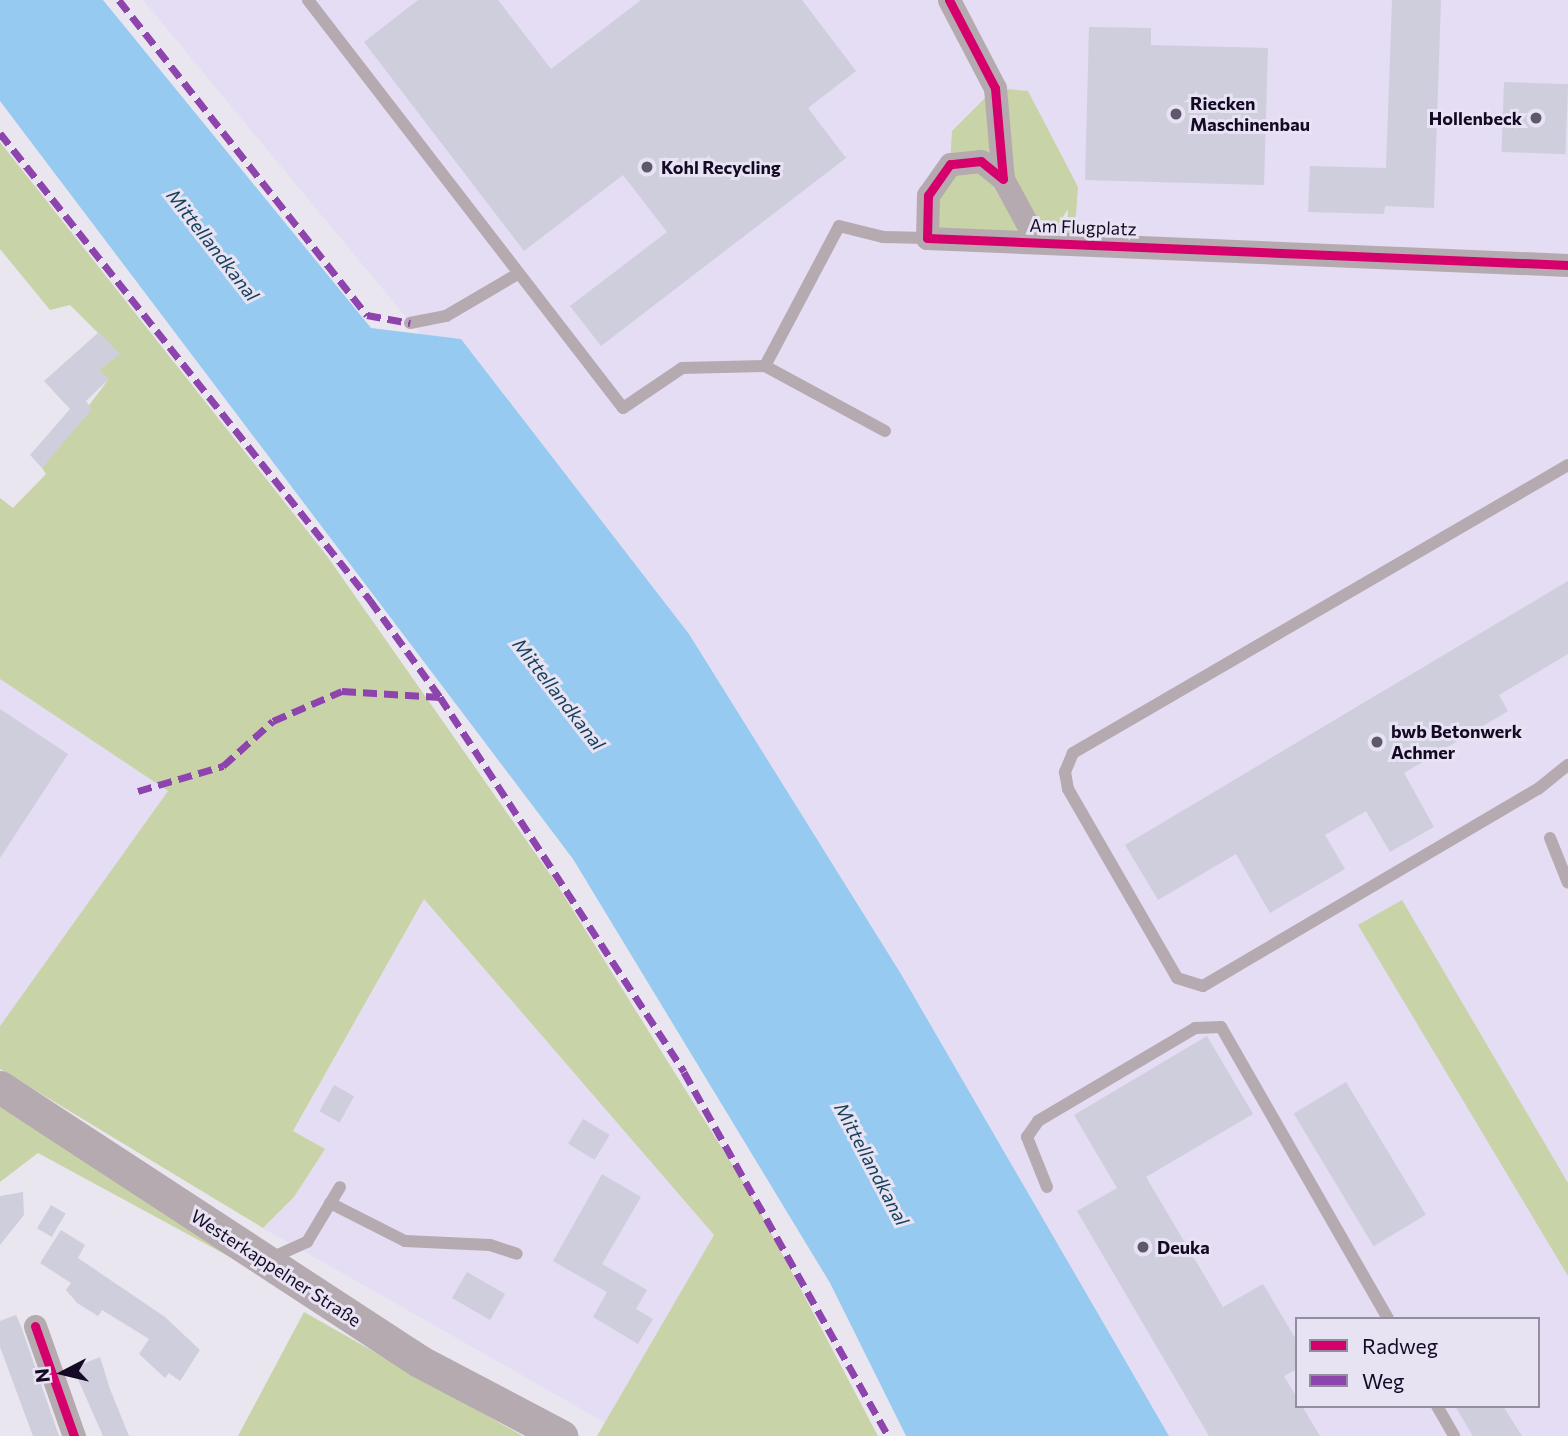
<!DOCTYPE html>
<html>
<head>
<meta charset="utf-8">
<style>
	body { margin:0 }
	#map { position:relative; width:1568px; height:1436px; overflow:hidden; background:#e9e6f0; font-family:Commissioner,sans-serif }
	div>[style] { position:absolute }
	.built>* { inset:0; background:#e4ddf4 }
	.green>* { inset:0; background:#c9d3a8 }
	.water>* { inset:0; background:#97caf1 }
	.building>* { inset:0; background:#cecedd; transform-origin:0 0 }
	.lane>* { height:12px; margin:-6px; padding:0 6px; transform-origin:6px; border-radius:6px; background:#b5aaaf }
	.street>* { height:23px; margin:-11.5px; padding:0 11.5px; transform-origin:11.5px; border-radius:11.5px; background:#b5aaaf }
	.secondary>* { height:33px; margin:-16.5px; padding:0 16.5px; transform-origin:16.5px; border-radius:16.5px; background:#b4aaaf }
	.quiet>* { height:7px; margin-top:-3.5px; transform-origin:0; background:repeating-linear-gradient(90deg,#8e44ad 0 14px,transparent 0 21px) }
	.cycleway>* { height:9px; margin:-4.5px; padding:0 4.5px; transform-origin:4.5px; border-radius:4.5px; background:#d6006c }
	.dots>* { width:19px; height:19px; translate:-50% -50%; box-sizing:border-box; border:4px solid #e8e3f3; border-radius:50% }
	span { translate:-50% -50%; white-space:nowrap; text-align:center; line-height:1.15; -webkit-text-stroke:6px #e8e3f3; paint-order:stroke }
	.poi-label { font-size:18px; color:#150a25; font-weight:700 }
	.left { translate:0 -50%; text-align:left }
	.right { translate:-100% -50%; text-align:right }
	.street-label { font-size:18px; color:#150a25 }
	.water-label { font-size:19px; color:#17405a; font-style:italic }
	.legend { position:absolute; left:1295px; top:1317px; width:245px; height:91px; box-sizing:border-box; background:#e8e3f3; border:2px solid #948ca1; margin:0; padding:9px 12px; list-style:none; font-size:21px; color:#150a25 }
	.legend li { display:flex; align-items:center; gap:14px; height:35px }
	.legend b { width:35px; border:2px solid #948ca1 }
	.north { position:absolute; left:28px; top:1338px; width:70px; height:70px; -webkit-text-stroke:5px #e8e3f3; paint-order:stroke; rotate:263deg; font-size:19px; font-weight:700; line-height:28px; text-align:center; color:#150a25 }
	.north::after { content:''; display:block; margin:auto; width:24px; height:32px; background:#150a25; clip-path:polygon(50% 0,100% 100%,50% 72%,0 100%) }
</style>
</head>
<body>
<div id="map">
	<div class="built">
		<i style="clip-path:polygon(evenodd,143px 0,1568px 0,1568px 1436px,1169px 1436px,901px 974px,689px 634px,461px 339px,421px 335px,143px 0,1297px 1319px,1538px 1319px,1538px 1406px,1297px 1406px,1297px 1319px)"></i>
		<i style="clip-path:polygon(0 679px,168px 791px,0 1026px)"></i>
		<i style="clip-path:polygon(424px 899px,714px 1235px,606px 1423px,263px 1228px,294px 1197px,324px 1149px,293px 1132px)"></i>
	</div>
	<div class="green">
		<i style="clip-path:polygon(995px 88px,1028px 91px,1078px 187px,1074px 242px,927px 238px,928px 195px,950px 164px,952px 131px)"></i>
		<i style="clip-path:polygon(0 142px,327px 556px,554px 880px,750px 1193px,878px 1436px,597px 1436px,714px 1235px,424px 899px,293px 1131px,325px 1149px,294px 1197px,263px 1228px,0 1069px,0 1026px,168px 791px,0 679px,0 498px,13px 508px,46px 474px,42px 468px,108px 380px,99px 370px,119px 354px,70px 305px,50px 310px,0 249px)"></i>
		<i style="clip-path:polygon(1402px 900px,1568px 1183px,1568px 1276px,1358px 925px)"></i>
		<i style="clip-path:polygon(0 1107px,274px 1281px,38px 1153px,0 1182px)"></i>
		<i style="clip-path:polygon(304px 1312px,523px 1436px,238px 1436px)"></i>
	</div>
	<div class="water">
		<i style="clip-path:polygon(0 0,103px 0,371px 328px,461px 339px,689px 634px,901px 974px,1169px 1436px,906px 1436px,830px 1283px,573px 859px,0 101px)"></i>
	</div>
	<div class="building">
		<i style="clip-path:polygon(418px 0,498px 0,551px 69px,641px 0,802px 0,856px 71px,808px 108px,846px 158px,601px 346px,570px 306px,667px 232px,623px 175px,524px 251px,364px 42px)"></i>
		<i style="clip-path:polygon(1392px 0,1441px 0,1434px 208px,1385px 206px,1384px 214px,1308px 212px,1310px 166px,1386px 168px)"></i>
		<i style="clip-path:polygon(1089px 27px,1151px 28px,1151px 45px,1268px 48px,1264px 185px,1085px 180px)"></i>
		<i style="left:1504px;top:82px;width:64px;height:70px;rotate:2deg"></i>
		<i style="clip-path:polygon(99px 332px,120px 354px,99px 370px,109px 379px,86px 401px,92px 409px,42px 468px,30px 455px,70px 409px,44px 381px)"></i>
		<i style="clip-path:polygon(1568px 581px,1568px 654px,1499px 695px,1508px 711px,1404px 773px,1434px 827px,1390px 852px,1366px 811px,1325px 835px,1345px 869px,1270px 913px,1236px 854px,1158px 900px,1125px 845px)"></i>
		<i style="clip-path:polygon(0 709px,68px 754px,0 858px)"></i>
		<i style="clip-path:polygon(1207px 1036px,1253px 1114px,1146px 1177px,1223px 1307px,1263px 1284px,1297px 1341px,1297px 1369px,1284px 1376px,1320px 1436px,1209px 1436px,1077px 1211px,1117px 1188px,1074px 1115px)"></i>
		<i style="left:1346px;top:1082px;width:155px;height:61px;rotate:59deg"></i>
		<i style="left:334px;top:1085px;width:23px;height:30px;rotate:29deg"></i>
		<i style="left:583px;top:1119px;width:31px;height:29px;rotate:31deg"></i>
		<i style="clip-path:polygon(602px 1174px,641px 1197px,602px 1264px,647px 1290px,636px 1309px,653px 1319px,638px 1344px,593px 1317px,607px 1292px,553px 1261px)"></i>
		<i style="clip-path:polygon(23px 1192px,24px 1215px,0 1245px,0 1196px)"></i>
		<i style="left:51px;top:1205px;width:17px;height:27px;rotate:31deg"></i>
		<i style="clip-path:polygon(61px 1230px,85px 1245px,78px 1258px,165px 1317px,200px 1350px,180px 1381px,169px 1373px,165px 1378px,139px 1354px,149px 1339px,102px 1310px,98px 1316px,77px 1303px,66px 1290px,71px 1283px,40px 1263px)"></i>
		<i style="left:467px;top:1272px;width:44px;height:30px;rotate:30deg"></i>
		<i style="clip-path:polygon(16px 1315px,22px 1329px,59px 1436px,33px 1436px,0 1347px,0 1321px)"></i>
		<i style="clip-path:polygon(100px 1357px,110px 1389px,129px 1436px,103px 1436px,73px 1368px)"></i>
		<i style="clip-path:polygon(1455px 1406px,1503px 1406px,1522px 1436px,1473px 1436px)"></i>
	</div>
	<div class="lane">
		<i style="left:308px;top:0;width:515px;rotate:52.33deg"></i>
		<i style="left:623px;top:408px;width:71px;rotate:-34.1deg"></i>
		<i style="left:682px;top:368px;width:83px;rotate:-1.4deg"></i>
		<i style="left:410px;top:323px;width:37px;rotate:-11deg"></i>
		<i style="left:446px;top:316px;width:81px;rotate:-30.4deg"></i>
		<i style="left:885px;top:431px;width:136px;rotate:-151.6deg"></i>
		<i style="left:765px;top:366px;width:158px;rotate:-62.1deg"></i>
		<i style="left:839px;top:226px;width:45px;rotate:14deg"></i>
		<i style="left:883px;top:237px;width:44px;rotate:1.3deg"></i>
		<i style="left:1568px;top:465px;width:573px;rotate:149.81deg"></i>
		<i style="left:1073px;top:753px;width:21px;rotate:113deg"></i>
		<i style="left:1065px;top:772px;width:17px;rotate:80deg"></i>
		<i style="left:1068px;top:789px;width:218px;rotate:60deg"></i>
		<i style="left:1177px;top:978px;width:27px;rotate:17deg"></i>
		<i style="left:1203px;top:986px;width:389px;rotate:-30.5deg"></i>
		<i style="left:1538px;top:789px;width:38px;rotate:-39deg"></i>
		<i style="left:1550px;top:838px;width:48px;rotate:68.2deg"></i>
		<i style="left:1047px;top:1187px;width:54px;rotate:-111.8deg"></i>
		<i style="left:1027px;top:1137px;width:19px;rotate:-55deg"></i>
		<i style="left:1038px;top:1121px;width:182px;rotate:-30.6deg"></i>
		<i style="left:1195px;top:1028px;width:26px;rotate:-2deg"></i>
		<i style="left:1221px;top:1027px;width:336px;rotate:60.2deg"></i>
		<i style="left:330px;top:1203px;width:84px;rotate:26.9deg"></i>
		<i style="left:405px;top:1241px;width:85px;rotate:2.7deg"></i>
		<i style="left:490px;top:1245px;width:28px;rotate:18deg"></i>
		<i style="left:269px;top:1259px;width:42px;rotate:-24.1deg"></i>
		<i style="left:307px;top:1242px;width:64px;rotate:-59deg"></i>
		<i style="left:1437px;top:1406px;width:34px;rotate:60deg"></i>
	</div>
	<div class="street">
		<i style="left:949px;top:0;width:99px;rotate:62.4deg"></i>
		<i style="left:995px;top:88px;width:91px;rotate:85deg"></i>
		<i style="left:1003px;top:179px;width:28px;rotate:-141deg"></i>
		<i style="left:981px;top:161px;width:31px;rotate:174deg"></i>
		<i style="left:950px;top:164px;width:38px;rotate:125deg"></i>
		<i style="left:928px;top:195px;width:43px;rotate:91.3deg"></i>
		<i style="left:927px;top:238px;width:642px;rotate:2.41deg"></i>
		<i style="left:1003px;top:179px;width:69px;rotate:61.6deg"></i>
		<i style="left:35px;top:1326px;width:117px;rotate:70.5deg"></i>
	</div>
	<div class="secondary">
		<i style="left:0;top:1087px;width:501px;rotate:33.18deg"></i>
		<i style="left:419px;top:1361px;width:161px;rotate:27.8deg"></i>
	</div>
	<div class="quiet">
		<i style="left:119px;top:0;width:401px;rotate:51.8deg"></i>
		<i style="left:367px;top:315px;width:44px;rotate:10.5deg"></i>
		<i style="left:0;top:133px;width:596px;rotate:51.61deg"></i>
		<i style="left:370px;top:600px;width:120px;rotate:54.2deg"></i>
		<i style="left:440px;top:697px;width:447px;rotate:56.9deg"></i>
		<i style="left:684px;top:1072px;width:417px;rotate:60.7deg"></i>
		<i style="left:138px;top:791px;width:89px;rotate:-16.4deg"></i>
		<i style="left:223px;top:766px;width:67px;rotate:-42deg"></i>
		<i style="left:273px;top:721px;width:75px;rotate:-23.5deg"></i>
		<i style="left:342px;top:691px;width:98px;rotate:3.5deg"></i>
	</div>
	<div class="cycleway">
		<i style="left:949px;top:0;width:99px;rotate:62.4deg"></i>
		<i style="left:995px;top:88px;width:91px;rotate:85deg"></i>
		<i style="left:1003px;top:179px;width:28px;rotate:-141deg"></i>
		<i style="left:981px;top:161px;width:31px;rotate:174deg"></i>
		<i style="left:950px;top:164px;width:38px;rotate:125deg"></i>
		<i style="left:928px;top:195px;width:43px;rotate:91.3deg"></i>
		<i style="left:927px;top:238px;width:642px;rotate:2.41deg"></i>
		<i style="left:35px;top:1326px;width:117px;rotate:70.5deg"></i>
	</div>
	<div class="dots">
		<i style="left:1176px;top:114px;background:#5f576c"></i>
		<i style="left:1536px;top:118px;background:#5f576c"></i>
		<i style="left:647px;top:167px;background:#5f576c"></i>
		<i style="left:1377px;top:742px;background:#5f576c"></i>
		<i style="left:1143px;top:1247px;background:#5f576c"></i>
	</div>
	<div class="poi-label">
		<span class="left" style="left:1190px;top:114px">Riecken<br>Maschinenbau</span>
		<span class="right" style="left:1522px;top:118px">Hollenbeck</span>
		<span class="left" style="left:661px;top:167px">Kohl Recycling</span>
		<span class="left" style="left:1391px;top:742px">bwb Betonwerk<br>Achmer</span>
		<span class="left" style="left:1157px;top:1247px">Deuka</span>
	</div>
	<div class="street-label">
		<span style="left:1083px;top:227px;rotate:2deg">Am Flugplatz</span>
		<span style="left:276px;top:1268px;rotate:33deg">Westerkappelner Straße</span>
	</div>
	<div class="water-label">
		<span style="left:213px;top:245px;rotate:52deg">Mittellandkanal</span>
		<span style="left:559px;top:694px;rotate:52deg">Mittellandkanal</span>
		<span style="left:872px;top:1164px;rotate:62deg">Mittellandkanal</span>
	</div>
	<ul class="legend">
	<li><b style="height:9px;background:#d6006c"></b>Radweg</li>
	<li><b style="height:9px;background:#8e44ad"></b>Weg</li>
	</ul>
	<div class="north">N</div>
</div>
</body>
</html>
